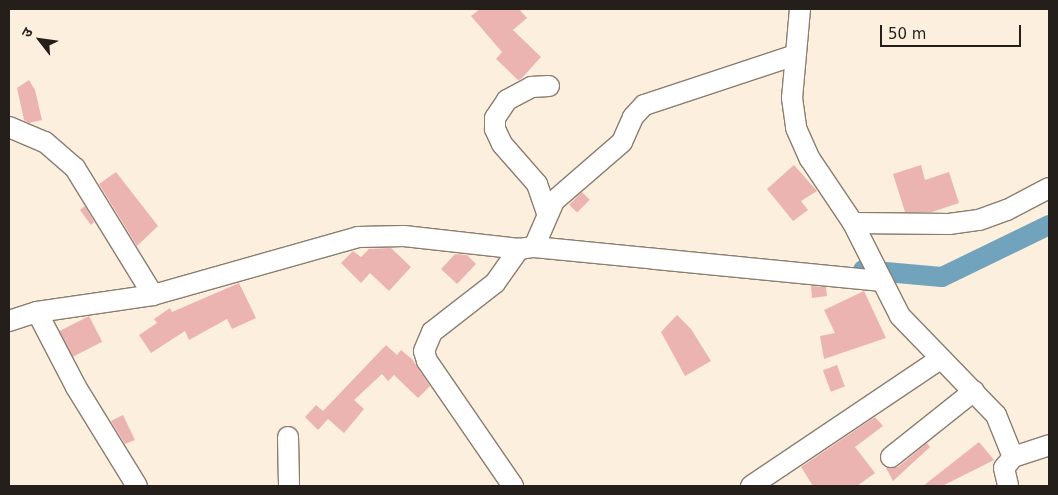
<!DOCTYPE html>
<html>
<head>
<meta charset="utf-8">
<style>
	body { margin:0 }
	#map { position:relative; width:1058px; height:495px; overflow:hidden; background:#fcefde; font-family:"DejaVu Sans","Noto Sans Devanagari",sans-serif }
	div>[style] { position:absolute }
	.canal>* { height:20px; margin:-10px; padding:0 10px; transform-origin:10px; border-radius:10px; background:#72a3bd }
	.building>* { inset:0; background:#ecb4b0; transform-origin:0 0 }
	.roads { filter:drop-shadow(1px 0 #8a7e70) drop-shadow(-1px 0 #8a7e70) drop-shadow(0 1px #8a7e70) drop-shadow(0 -1px #8a7e70) }
	.minor>* { height:20px; margin:-10px; padding:0 10px; transform-origin:10px; border-radius:10px; background:#fff }
	span { translate:-50% -50%; white-space:nowrap; text-align:center; line-height:1.15; -webkit-text-stroke:4.5px #fcefde; paint-order:stroke }
	.frame { position:absolute; inset:0; border:10px solid #241f1a; pointer-events:none }
	.north { position:absolute; left:15px; top:15px; width:50px; height:50px; -webkit-text-stroke:4px #fcefde; paint-order:stroke; rotate:300deg; font-size:14px; font-weight:700; line-height:20px; text-align:center; color:#241f1a }
	.north::after { content:''; display:block; margin:auto; width:18px; height:22px; background:#241f1a; clip-path:polygon(50% 0,100% 100%,50% 72%,0 100%) }
	.scale { position:absolute; left:880px; top:25px; width:141px; height:22px; box-sizing:border-box; border:2px solid #241f1a; border-top:0; padding-left:6px; font-size:15px; line-height:18px; white-space:nowrap; color:#241f1a; -webkit-text-stroke:4px #fcefde; paint-order:stroke }
</style>
</head>
<body>
<div id="map">
	<div class="canal">
		<i style="left:863px;top:270px;width:79px;rotate:5.1deg"></i>
		<i style="left:942px;top:277px;width:119px;rotate:-25.9deg"></i>
	</div>
	<div class="building">
		<i style="clip-path:polygon(480px 9px,519px 9px,527px 18px,513px 30px,541px 57px,521px 79px,518px 80px,496px 59px,502px 52px,471px 16px)"></i>
		<i style="clip-path:polygon(29px 80px,35px 90px,42px 120px,29px 123px,24px 120px,17px 88px)"></i>
		<i style="clip-path:polygon(794px 165px,817px 191px,801px 201px,808px 210px,793px 221px,767px 189px)"></i>
		<i style="clip-path:polygon(921px 165px,925px 180px,949px 172px,959px 203px,932px 212px,905px 212px,893px 174px)"></i>
		<i style="clip-path:polygon(116px 172px,158px 226px,137px 246px,99px 184px)"></i>
		<i style="left:582px;top:192px;width:11px;height:18px;rotate:45deg"></i>
		<i style="clip-path:polygon(85px 206px,94px 222px,91px 225px,80px 210px)"></i>
		<i style="clip-path:polygon(391px 248px,411px 267px,389px 291px,370px 273px,361px 283px,341px 263px,353px 251px,361px 257px,369px 249px)"></i>
		<i style="clip-path:polygon(455px 254px,467px 255px,476px 264px,457px 284px,441px 269px)"></i>
		<i style="clip-path:polygon(239px 283px,256px 318px,232px 329px,227px 319px,189px 340px,185px 331px,151px 353px,139px 335px,157px 323px,154px 319px,170px 308px,172px 312px)"></i>
		<i style="clip-path:polygon(811px 286px,826px 287px,827px 296px,812px 298px)"></i>
		<i style="clip-path:polygon(864px 291px,886px 338px,824px 359px,820px 336px,835px 333px,824px 310px)"></i>
		<i style="clip-path:polygon(677px 315px,691px 329px,711px 361px,685px 376px,661px 332px)"></i>
		<i style="left:89px;top:316px;width:29px;height:33px;rotate:63deg"></i>
		<i style="clip-path:polygon(386px 345px,397px 355px,401px 350px,412px 359px,430px 386px,418px 398px,394px 375px,388px 381px,382px 374px,354px 400px,364px 409px,344px 433px,328px 419px,318px 430px,305px 417px,316px 405px,323px 411px)"></i>
		<i style="left:837px;top:365px;width:23px;height:15px;rotate:70deg"></i>
		<i style="clip-path:polygon(123px 415px,135px 440px,125px 444px,111px 421px)"></i>
		<i style="clip-path:polygon(875px 417px,883px 426px,855px 447px,875px 473px,857px 486px,813px 486px,801px 467px)"></i>
		<i style="clip-path:polygon(979px 442px,994px 460px,942px 486px,923px 486px)"></i>
		<i style="clip-path:polygon(927px 443px,930px 447px,893px 481px,886px 468px,898px 467px)"></i>
	</div>
	<div class="roads">
		<div class="minor">
			<i style="left:800px;top:9px;width:89px;rotate:95.1deg"></i>
			<i style="left:792px;top:98px;width:30px;rotate:82deg"></i>
			<i style="left:796px;top:128px;width:34px;rotate:66deg"></i>
			<i style="left:810px;top:159px;width:77px;rotate:56.1deg"></i>
			<i style="left:853px;top:223px;width:104px;rotate:63.2deg"></i>
			<i style="left:900px;top:316px;width:138px;rotate:45.9deg"></i>
			<i style="left:996px;top:415px;width:45px;rotate:68deg"></i>
			<i style="left:1013px;top:457px;width:14px;rotate:129deg"></i>
			<i style="left:1004px;top:468px;width:18px;rotate:77deg"></i>
			<i style="left:9px;top:127px;width:39px;rotate:23deg"></i>
			<i style="left:45px;top:142px;width:40px;rotate:41deg"></i>
			<i style="left:75px;top:168px;width:149px;rotate:58.4deg"></i>
			<i style="left:547px;top:213px;width:31px;rotate:-109deg"></i>
			<i style="left:537px;top:184px;width:53px;rotate:-131.2deg"></i>
			<i style="left:502px;top:144px;width:17px;rotate:-115deg"></i>
			<i style="left:495px;top:129px;width:11px;rotate:-90deg"></i>
			<i style="left:495px;top:118px;width:22px;rotate:-56deg"></i>
			<i style="left:507px;top:100px;width:27px;rotate:-28deg"></i>
			<i style="left:531px;top:87px;width:18px;rotate:-3deg"></i>
			<i style="left:853px;top:223px;width:96px;rotate:0.6deg"></i>
			<i style="left:949px;top:224px;width:30px;rotate:-8deg"></i>
			<i style="left:979px;top:220px;width:30px;rotate:-20deg"></i>
			<i style="left:1007px;top:210px;width:47px;rotate:-27.6deg"></i>
			<i style="left:534px;top:247px;width:50px;rotate:-66.5deg"></i>
			<i style="left:554px;top:201px;width:90px;rotate:-40.9deg"></i>
			<i style="left:622px;top:142px;width:27px;rotate:-66deg"></i>
			<i style="left:633px;top:117px;width:16px;rotate:-47deg"></i>
			<i style="left:644px;top:105px;width:159px;rotate:-18.3deg"></i>
			<i style="left:37px;top:312px;width:85px;rotate:62.5deg"></i>
			<i style="left:76px;top:387px;width:116px;rotate:58.4deg"></i>
			<i style="left:9px;top:321px;width:29px;rotate:-18deg"></i>
			<i style="left:37px;top:312px;width:117px;rotate:-8.3deg"></i>
			<i style="left:153px;top:295px;width:213px;rotate:-15.8deg"></i>
			<i style="left:358px;top:237px;width:46px;rotate:-1.2deg"></i>
			<i style="left:404px;top:236px;width:116px;rotate:6.4deg"></i>
			<i style="left:519px;top:249px;width:15px;rotate:-8deg"></i>
			<i style="left:534px;top:247px;width:350px;rotate:5.6deg"></i>
			<i style="left:288px;top:437px;width:49px;rotate:88.8deg"></i>
			<i style="left:891px;top:457px;width:106px;rotate:-38.5deg"></i>
			<i style="left:1013px;top:457px;width:38px;rotate:-18deg"></i>
			<i style="left:513px;top:486px;width:152px;rotate:-124.5deg"></i>
			<i style="left:427px;top:361px;width:10px;rotate:-107deg"></i>
			<i style="left:424px;top:351px;width:21px;rotate:-67deg"></i>
			<i style="left:432px;top:332px;width:80px;rotate:-37.9deg"></i>
			<i style="left:495px;top:283px;width:42px;rotate:-54.8deg"></i>
			<i style="left:751px;top:486px;width:228px;rotate:-33.9deg"></i>
		</div>
	</div>
	<div class="frame"></div>
	<div class="north">उ</div>
	<div class="scale">50 m</div>
</div>
</body>
</html>
